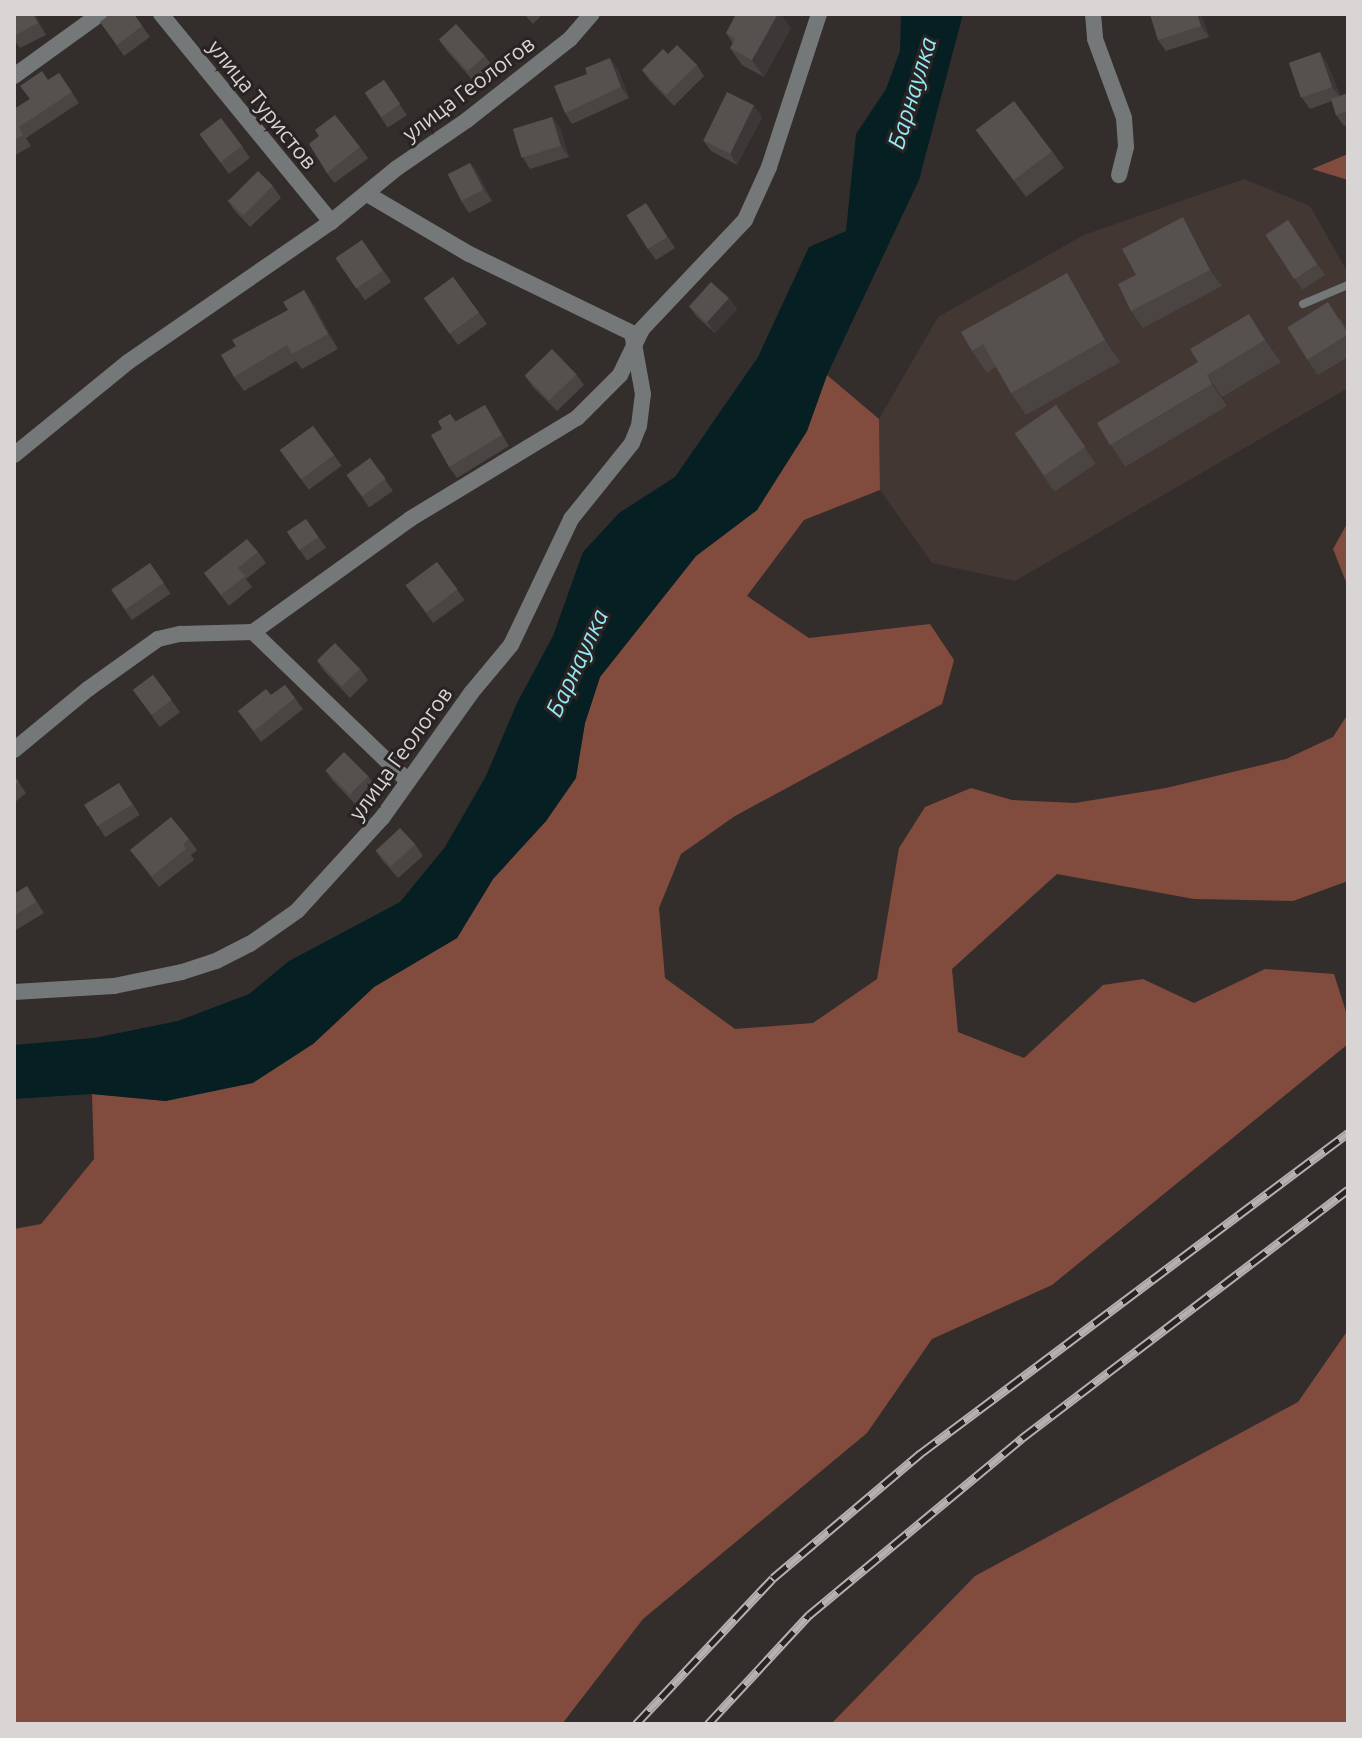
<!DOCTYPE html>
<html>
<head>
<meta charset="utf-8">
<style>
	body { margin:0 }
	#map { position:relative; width:1362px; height:1738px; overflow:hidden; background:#332e2c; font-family:Ubuntu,sans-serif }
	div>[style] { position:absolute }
	.built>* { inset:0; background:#433734 }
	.forest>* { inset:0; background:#814b3d }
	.water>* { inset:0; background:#061f22 }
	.service>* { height:8px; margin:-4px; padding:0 4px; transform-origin:4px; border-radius:4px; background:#757878 }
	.minor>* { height:16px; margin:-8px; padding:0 8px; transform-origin:8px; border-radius:8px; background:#757878 }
	.rail>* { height:9px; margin-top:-4.5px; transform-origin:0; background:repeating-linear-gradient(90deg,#292423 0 18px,#b4b1b0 0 36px); box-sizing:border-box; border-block:2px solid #b4b1b0 }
	.wall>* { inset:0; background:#4a4543; transform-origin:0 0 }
	.shaded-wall>* { inset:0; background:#3c3837 }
	.building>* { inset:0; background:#56504e; transform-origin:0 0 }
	span { translate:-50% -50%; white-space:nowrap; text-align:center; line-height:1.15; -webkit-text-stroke:6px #292423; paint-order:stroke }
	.street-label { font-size:22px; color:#d8d5d4 }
	.water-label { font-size:24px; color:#93eaf8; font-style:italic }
	.frame { position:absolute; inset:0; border:16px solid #d8d5d4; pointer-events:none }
</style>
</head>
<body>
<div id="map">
	<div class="built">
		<i style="clip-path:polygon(1244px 179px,1310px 206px,1348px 273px,1348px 388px,1015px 581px,932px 563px,880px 490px,879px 419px,938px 317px,1084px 235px)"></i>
	</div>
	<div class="forest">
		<i style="clip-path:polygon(1348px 154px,1348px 180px,1312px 169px)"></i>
		<i style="clip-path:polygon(827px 375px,879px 419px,880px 490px,804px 520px,747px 596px,809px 638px,930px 624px,954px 660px,942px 704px,735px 816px,681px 854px,659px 908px,665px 978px,735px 1029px,813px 1023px,877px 979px,899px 848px,925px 807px,971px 788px,1012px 800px,1075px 803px,1166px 788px,1286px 759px,1333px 737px,1348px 714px,1348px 881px,1293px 901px,1194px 899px,1057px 874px,952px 969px,958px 1032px,1024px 1058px,1103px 985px,1143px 979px,1194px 1003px,1265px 969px,1334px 974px,1348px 1018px,1348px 1044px,1052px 1285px,932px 1339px,867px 1433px,643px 1619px,562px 1724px,14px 1724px,14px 1229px,41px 1224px,94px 1159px,92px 1094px,166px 1101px,313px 1044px,374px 987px,457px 938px,493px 879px,546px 821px,575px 778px,585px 723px,600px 677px,696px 556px,757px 510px,807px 431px)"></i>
		<i style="clip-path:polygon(1348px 522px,1348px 587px,1333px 549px)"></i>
		<i style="clip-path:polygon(1348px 1330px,1348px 1724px,831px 1724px,975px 1576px,1298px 1402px)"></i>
	</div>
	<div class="water">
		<i style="clip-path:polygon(901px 14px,963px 14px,919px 180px,827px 375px,807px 431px,757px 510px,696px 556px,600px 677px,585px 723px,576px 778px,546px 821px,493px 879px,457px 938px,374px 987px,313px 1044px,253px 1083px,166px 1101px,92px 1094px,14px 1099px,14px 1045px,94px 1038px,178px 1021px,249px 994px,289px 961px,400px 902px,445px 847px,486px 776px,517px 703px,553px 636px,583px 552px,619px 513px,675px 477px,758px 357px,809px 247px,846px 231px,856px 134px,886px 89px,900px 51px)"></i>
	</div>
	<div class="service">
		<i style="left:1303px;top:304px;width:49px;rotate:-22.9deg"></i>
	</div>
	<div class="minor">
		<i style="left:161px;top:14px;width:269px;rotate:50.7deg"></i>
		<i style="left:1093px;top:14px;width:25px;rotate:85deg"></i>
		<i style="left:1095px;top:39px;width:84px;rotate:69.8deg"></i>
		<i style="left:1124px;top:118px;width:29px;rotate:86deg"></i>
		<i style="left:1126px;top:147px;width:29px;rotate:104deg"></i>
		<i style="left:14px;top:76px;width:106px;rotate:-35.8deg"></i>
		<i style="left:14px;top:455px;width:147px;rotate:-39.2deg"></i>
		<i style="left:128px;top:362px;width:247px;rotate:-34.6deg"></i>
		<i style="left:331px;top:222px;width:85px;rotate:-39.3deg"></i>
		<i style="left:397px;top:168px;width:85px;rotate:-34.4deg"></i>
		<i style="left:467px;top:120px;width:131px;rotate:-38.2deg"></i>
		<i style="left:570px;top:39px;width:33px;rotate:-49deg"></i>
		<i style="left:253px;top:632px;width:214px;rotate:43.9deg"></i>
		<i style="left:14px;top:750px;width:96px;rotate:-39.5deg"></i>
		<i style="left:88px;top:689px;width:86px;rotate:-35.5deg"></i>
		<i style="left:158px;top:639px;width:23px;rotate:-13deg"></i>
		<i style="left:180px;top:634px;width:73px;rotate:-1.6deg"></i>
		<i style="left:253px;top:632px;width:193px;rotate:-35.7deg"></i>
		<i style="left:410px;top:519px;width:195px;rotate:-31.2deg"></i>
		<i style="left:577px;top:418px;width:61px;rotate:-45deg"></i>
		<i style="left:620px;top:375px;width:51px;rotate:-64.4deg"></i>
		<i style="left:642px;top:329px;width:150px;rotate:-46.6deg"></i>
		<i style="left:745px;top:220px;width:58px;rotate:-65.6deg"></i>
		<i style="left:769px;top:167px;width:161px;rotate:-71.9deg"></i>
		<i style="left:14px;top:992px;width:100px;rotate:-3.4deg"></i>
		<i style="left:114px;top:986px;width:69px;rotate:-11.6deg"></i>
		<i style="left:182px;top:972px;width:36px;rotate:-18deg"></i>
		<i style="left:216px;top:961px;width:38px;rotate:-27deg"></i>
		<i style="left:250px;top:944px;width:57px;rotate:-35.1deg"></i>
		<i style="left:297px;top:911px;width:126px;rotate:-47.6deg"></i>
		<i style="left:382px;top:818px;width:153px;rotate:-54.5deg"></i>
		<i style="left:471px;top:693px;width:62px;rotate:-50.2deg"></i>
		<i style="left:511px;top:645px;width:140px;rotate:-64.5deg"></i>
		<i style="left:571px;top:519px;width:97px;rotate:-51.2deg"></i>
		<i style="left:632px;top:443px;width:18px;rotate:-68deg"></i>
		<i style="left:639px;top:426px;width:32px;rotate:-83deg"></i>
		<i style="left:643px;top:394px;width:62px;rotate:-100.2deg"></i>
		<i style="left:632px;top:333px;width:181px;rotate:-154.1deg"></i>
		<i style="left:469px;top:254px;width:116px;rotate:-149.5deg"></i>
	</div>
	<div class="rail">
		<i style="left:636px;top:1724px;width:200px;rotate:-46.8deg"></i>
		<i style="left:773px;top:1578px;width:194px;rotate:-40.2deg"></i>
		<i style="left:921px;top:1453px;width:534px;rotate:-36.85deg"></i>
		<i style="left:708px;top:1724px;width:149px;rotate:-47.2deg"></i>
		<i style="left:809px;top:1615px;width:277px;rotate:-39.7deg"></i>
		<i style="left:1022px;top:1438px;width:410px;rotate:-37.3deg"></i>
	</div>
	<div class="wall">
		<i style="clip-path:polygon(14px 14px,35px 14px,46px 35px,20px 48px,14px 40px)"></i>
		<i style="clip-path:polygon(134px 14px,150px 37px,124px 56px,100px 22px)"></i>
		<i style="clip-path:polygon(524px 14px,543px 14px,533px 24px)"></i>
		<i style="clip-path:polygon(1150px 14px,1201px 14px,1209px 37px,1166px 51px,1158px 40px)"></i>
		<i style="clip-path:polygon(791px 28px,764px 77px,742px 65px,730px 48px,733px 44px,726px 33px)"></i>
		<i style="clip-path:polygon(439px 40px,485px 56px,493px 67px,475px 83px,447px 51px)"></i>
		<i style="clip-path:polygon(668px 54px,697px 65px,704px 76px,674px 106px,650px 81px,642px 70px)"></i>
		<i style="clip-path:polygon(1327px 63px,1340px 96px,1348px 93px,1348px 125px,1344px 126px,1336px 115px,1332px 101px,1310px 109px,1302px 98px)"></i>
		<i style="clip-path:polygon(618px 69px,629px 98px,572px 124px,565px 113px,587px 74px)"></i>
		<i style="clip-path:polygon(59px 73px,79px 103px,26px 138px,31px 146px,14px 156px,14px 109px,30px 99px,48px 80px)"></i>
		<i style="left:384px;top:80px;width:42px;height:23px;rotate:57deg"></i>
		<i style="clip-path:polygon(552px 117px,560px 128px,569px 157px,530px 169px,523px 158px)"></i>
		<i style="clip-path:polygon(762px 117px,737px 165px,711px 151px,703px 140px)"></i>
		<i style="clip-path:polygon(976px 130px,1052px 151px,1064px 168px,1026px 197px)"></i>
		<i style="clip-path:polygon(200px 135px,242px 146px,250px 158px,229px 174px)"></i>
		<i style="left:360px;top:147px;width:14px;height:42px;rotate:54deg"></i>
		<i style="clip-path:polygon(470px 163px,478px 174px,492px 201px,469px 213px,461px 201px)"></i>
		<i style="clip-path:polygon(273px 186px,281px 198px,250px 227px,235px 211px,227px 200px)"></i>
		<i style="clip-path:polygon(653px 214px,675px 248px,656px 260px,648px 249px)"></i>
		<i style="left:1288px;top:220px;width:66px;height:27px;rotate:56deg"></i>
		<i style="clip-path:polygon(1194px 234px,1222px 286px,1143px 328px,1131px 311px,1136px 275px)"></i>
		<i style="left:362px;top:240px;width:51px;height:32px;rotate:55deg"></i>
		<i style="clip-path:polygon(1067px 273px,1082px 295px,1120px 362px,1026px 415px,1011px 393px,996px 367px,987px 373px,972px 351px)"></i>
		<i style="left:453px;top:277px;width:58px;height:36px;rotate:54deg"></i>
		<i style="clip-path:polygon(304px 290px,314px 305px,338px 349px,302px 369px,296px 361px,244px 391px,234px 377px,236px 346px,288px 310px)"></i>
		<i style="clip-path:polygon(729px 298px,737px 309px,715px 333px,697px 317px,689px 306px)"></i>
		<i style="clip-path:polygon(1340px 318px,1348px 332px,1348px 357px,1318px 375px,1307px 359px)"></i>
		<i style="clip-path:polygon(1265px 336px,1281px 362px,1222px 397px,1227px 406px,1125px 467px,1097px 423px)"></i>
		<i style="clip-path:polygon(576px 374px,584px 385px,557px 411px,533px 387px,525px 376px)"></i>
		<i style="clip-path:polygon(485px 405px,509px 446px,457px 478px,449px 467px,442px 429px,450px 414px,456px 421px)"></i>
		<i style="left:1056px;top:405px;width:71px;height:50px;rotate:56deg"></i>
		<i style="left:313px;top:426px;width:49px;height:41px;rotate:54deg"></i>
		<i style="left:370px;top:458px;width:40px;height:29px;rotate:55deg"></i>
		<i style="left:306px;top:519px;width:35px;height:23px;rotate:55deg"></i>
		<i style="clip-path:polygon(258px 552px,266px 563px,246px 579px,252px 587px,229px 606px,204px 573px)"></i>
		<i style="left:437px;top:562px;width:47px;height:39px;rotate:54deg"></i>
		<i style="left:150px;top:563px;width:37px;height:47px;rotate:56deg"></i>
		<i style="clip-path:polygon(317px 661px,360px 669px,368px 680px,350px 698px,325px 672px)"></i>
		<i style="left:153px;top:675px;width:46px;height:25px;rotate:54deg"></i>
		<i style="clip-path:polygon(285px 685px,303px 709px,261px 742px,238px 711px,271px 695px)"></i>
		<i style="clip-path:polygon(325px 770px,368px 776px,376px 787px,356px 805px,333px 781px)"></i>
		<i style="clip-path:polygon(14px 776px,26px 793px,14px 803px)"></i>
		<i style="left:119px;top:783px;width:38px;height:41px;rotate:57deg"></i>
		<i style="clip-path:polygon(189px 839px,197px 850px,191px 855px,194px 860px,159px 887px,130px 850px)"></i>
		<i style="clip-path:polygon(415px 844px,423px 856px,398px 878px,383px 861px,375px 850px)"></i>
		<i style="clip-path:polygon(27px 886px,44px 913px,16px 930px,14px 928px,14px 894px)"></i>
	</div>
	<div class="shaded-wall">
		<i style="clip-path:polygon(33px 14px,36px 14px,46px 35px,38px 23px)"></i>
		<i style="clip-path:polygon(778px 14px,781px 14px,791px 28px,764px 77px,752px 60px)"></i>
		<i style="clip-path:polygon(1197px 14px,1201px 14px,1209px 37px,1201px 26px)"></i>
		<i style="clip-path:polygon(1320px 52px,1327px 63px,1340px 98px,1332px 87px)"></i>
		<i style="clip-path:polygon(610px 58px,618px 69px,629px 98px,621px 87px)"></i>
		<i style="clip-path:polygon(754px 105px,762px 117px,737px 165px,730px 153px)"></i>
		<i style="clip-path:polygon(552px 117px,560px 128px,569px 157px,561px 146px)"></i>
		<i style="clip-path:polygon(470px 163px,478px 174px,492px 201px,484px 190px)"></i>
		<i style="clip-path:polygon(1183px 217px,1194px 234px,1222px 286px,1210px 270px)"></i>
		<i style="clip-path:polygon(1067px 273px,1082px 295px,1120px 362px,1105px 340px)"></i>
		<i style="clip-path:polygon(304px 290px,314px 305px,338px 349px,328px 334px)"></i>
		<i style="clip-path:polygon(729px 298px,737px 309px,715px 333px,707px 322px)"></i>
		<i style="clip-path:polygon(1249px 314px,1265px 336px,1281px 362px,1265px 340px)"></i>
		<i style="clip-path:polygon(1207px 375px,1222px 397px,1227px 406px,1212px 384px)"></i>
		<i style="clip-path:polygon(485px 405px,492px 416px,509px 446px,502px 435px)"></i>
	</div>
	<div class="building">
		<i style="clip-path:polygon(14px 14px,33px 14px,38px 23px,14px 36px)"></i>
		<i style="clip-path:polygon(110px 14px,134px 14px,142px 26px,117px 45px,100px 22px)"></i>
		<i style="clip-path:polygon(736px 14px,778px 14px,752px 60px,730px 48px,735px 39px,726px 33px)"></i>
		<i style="clip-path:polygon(1150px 14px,1197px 14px,1201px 26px,1158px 40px)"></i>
		<i style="left:456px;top:24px;width:43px;height:23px;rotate:48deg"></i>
		<i style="clip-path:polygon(677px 45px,697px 65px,666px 95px,642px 70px,663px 49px,668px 54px)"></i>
		<i style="left:1320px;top:52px;width:37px;height:33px;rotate:71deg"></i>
		<i style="clip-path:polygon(610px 58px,621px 87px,565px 113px,554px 86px,587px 74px,585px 68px)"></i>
		<i style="clip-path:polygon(42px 71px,48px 80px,59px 73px,72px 92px,19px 127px,23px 135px,14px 140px,14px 109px,30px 99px,20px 86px)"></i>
		<i style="left:384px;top:80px;width:29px;height:23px;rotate:56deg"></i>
		<i style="left:727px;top:92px;width:30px;height:54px;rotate:26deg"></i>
		<i style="clip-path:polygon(1348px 93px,1348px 111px,1336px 115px,1331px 99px)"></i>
		<i style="left:1014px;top:101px;width:63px;height:48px;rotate:53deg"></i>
		<i style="clip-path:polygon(335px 115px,360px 147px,327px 173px,309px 144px,319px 136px,315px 130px)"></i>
		<i style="left:552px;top:117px;width:30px;height:41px;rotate:73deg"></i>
		<i style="left:221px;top:118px;width:35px;height:27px;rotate:53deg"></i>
		<i style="left:470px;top:163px;width:30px;height:25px;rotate:63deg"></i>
		<i style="left:258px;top:171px;width:21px;height:42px;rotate:45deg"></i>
		<i style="left:646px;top:203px;width:40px;height:23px;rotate:58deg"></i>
		<i style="clip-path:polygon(1183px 217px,1210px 270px,1131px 311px,1118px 284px,1136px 275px,1122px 249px)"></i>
		<i style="left:1288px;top:220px;width:53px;height:27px;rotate:57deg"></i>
		<i style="left:362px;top:240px;width:37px;height:32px;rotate:56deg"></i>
		<i style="clip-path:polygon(1067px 273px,1105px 340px,1011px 393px,983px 344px,972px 351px,961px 332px)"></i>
		<i style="left:453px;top:277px;width:44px;height:36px;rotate:54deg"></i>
		<i style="left:711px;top:282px;width:24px;height:33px;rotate:42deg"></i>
		<i style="clip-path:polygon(304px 290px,328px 334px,292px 354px,287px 345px,234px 377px,221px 355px,236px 346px,232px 340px,288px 310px,283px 302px)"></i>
		<i style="left:1328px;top:302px;width:38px;height:48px;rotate:58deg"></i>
		<i style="clip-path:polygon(1249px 314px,1265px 340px,1207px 375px,1212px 384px,1110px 445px,1097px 423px,1198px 362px,1190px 349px)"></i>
		<i style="left:552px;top:349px;width:35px;height:38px;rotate:46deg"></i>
		<i style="clip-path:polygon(485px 405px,502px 435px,449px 467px,431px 435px,442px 429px,438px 421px,450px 414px,455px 422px)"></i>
		<i style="left:1056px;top:405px;width:51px;height:50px;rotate:55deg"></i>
		<i style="left:313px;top:426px;width:36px;height:41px;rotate:54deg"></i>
		<i style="left:370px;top:458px;width:26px;height:29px;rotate:53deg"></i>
		<i style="left:306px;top:519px;width:22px;height:23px;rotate:56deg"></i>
		<i style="clip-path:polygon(247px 539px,258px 552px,238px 568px,245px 576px,221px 595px,204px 573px)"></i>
		<i style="left:437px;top:562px;width:34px;height:39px;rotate:53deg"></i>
		<i style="left:150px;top:563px;width:24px;height:47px;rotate:55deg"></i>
		<i style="left:335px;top:643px;width:36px;height:25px;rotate:46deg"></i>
		<i style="left:153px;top:675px;width:31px;height:25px;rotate:53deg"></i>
		<i style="clip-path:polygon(285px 685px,295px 698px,254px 731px,238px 711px,266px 689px,271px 695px)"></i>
		<i style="left:344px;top:752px;width:34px;height:26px;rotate:45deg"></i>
		<i style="clip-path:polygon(14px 776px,19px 782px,14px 786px)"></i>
		<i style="left:119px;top:783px;width:25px;height:41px;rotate:58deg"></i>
		<i style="clip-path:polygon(171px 817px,189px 839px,183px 844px,186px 849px,152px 876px,130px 850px)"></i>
		<i style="left:400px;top:828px;width:22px;height:33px;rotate:47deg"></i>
		<i style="clip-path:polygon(27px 886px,36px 902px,14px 916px,14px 894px)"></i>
	</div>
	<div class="street-label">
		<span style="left:468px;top:88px;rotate:-37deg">улица Геологов</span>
		<span style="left:263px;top:104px;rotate:51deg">улица Туристов</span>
		<span style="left:400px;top:753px;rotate:-54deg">улица Геологов</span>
	</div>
	<div class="water-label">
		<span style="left:912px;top:93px;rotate:-73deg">Барнаулка</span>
		<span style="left:577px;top:663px;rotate:-65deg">Барнаулка</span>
	</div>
	<div class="frame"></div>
</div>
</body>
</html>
